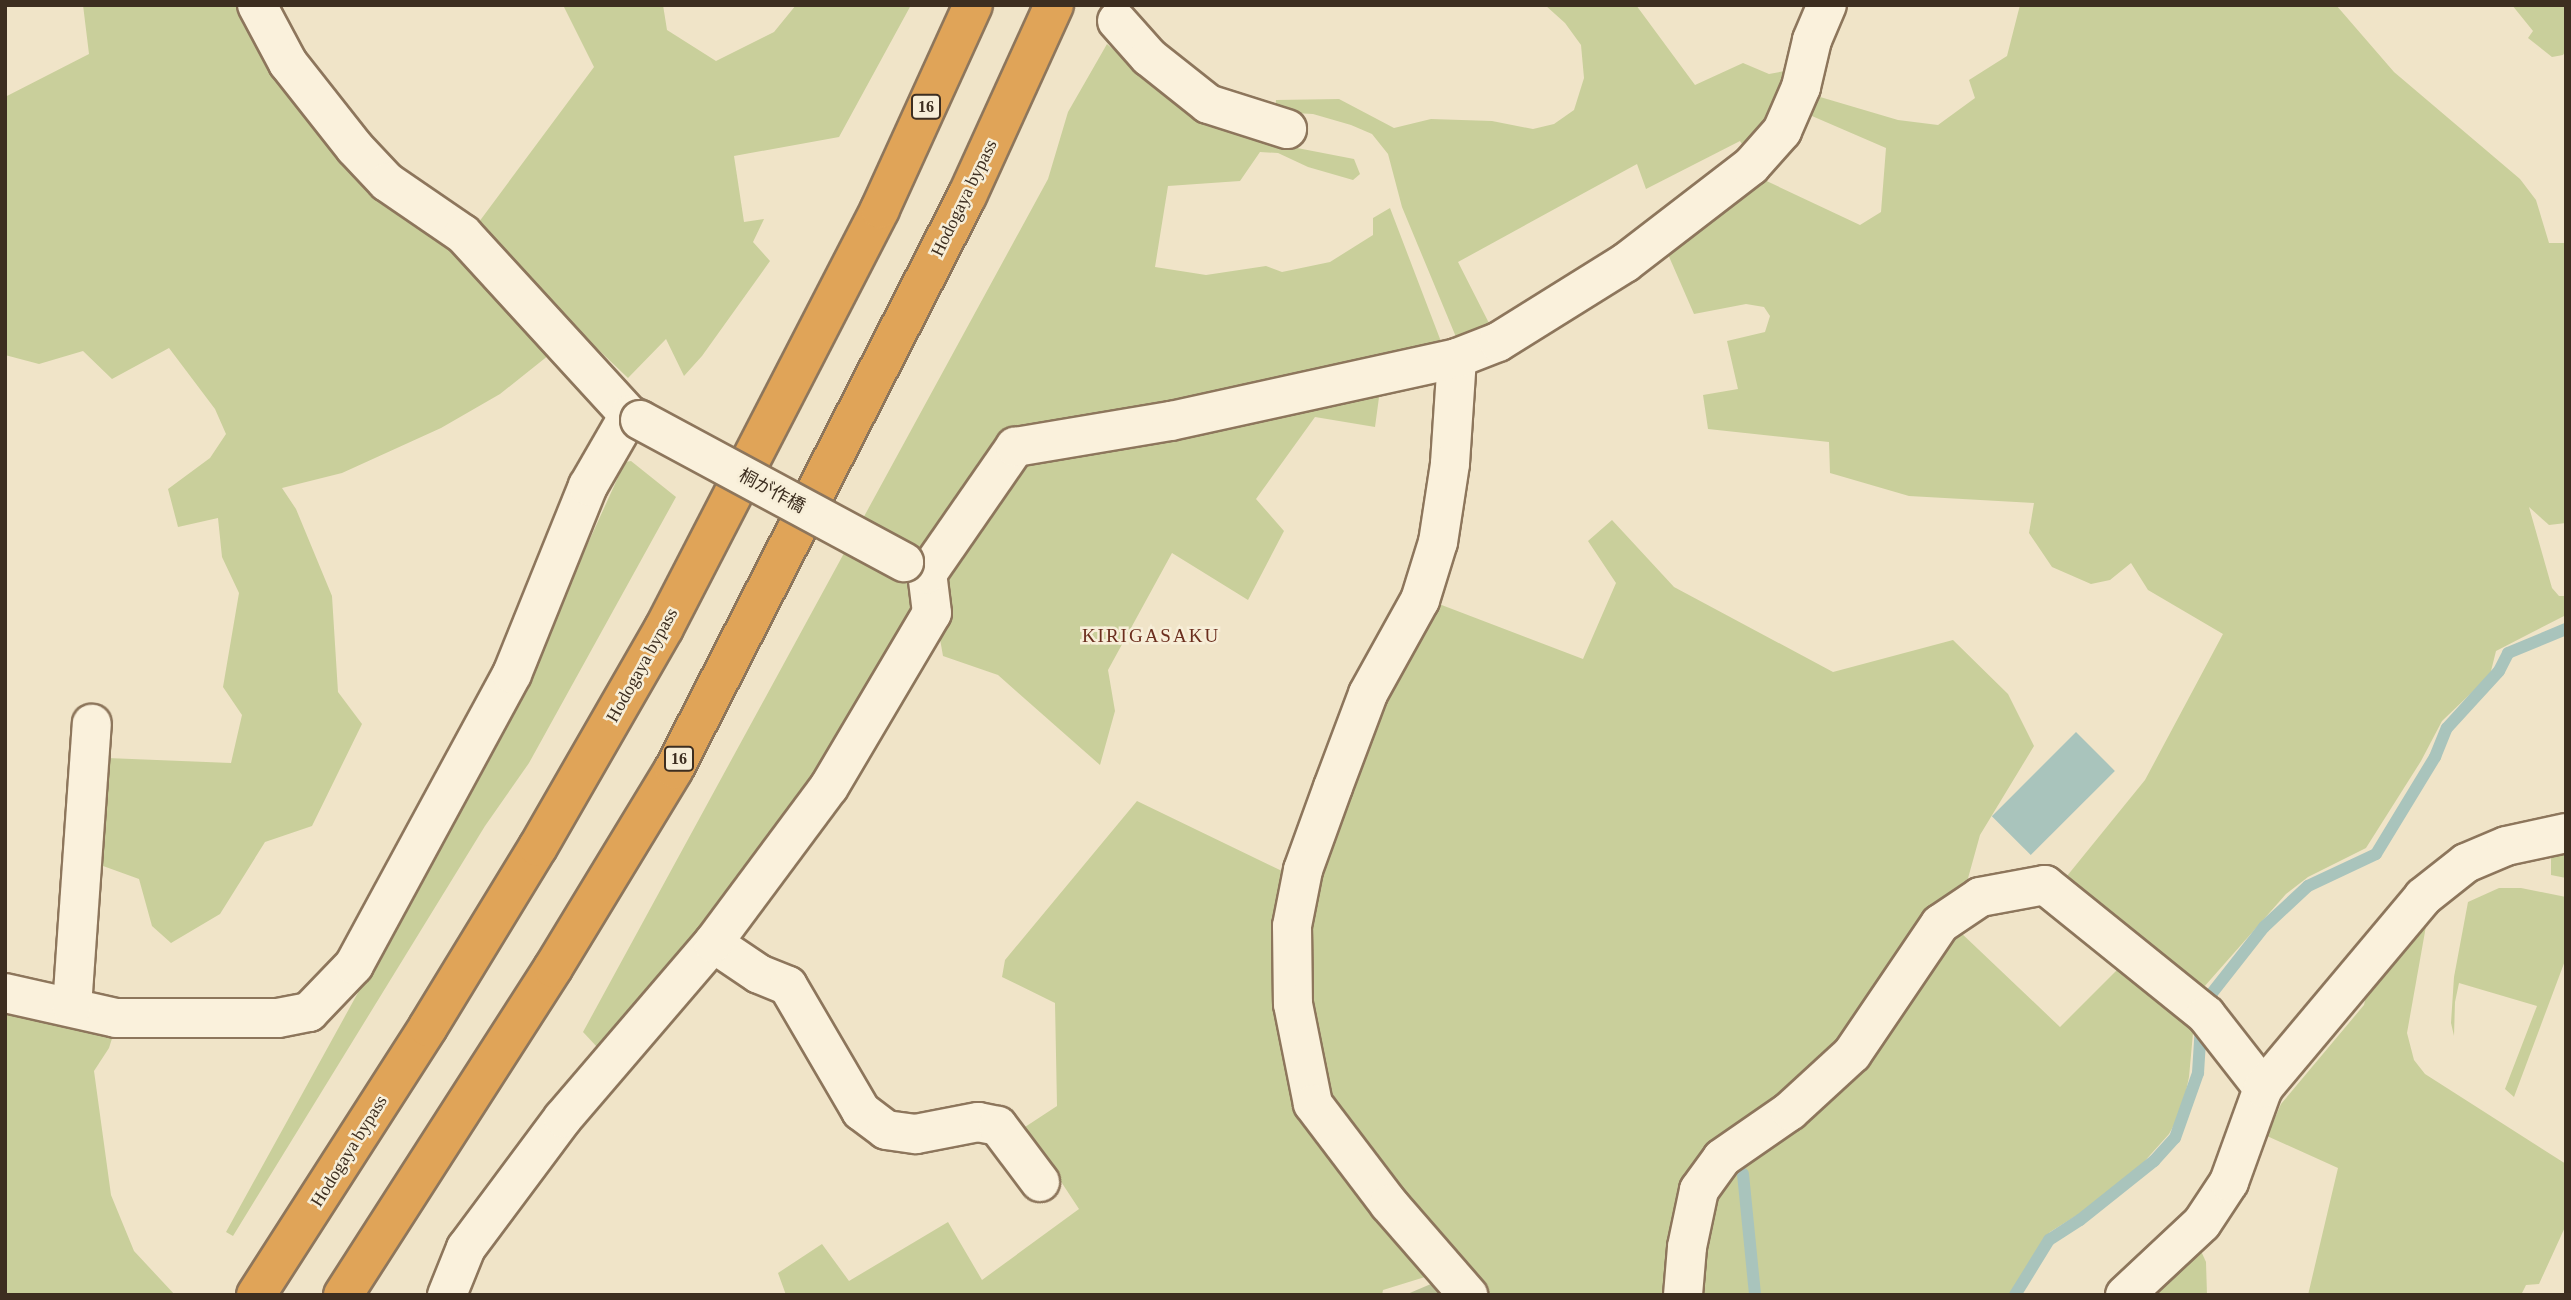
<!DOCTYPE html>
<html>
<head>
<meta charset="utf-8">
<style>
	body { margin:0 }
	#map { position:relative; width:2571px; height:1300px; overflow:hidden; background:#f0e4c8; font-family:"Times New Roman","Noto Sans JP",serif }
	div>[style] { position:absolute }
	.green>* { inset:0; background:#c9cf9b }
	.cemetery>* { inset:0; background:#bfc49a }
	.water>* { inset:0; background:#a9c4bc; transform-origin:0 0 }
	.stream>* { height:12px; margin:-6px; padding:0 6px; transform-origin:6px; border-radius:6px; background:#a9c4bc }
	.roads { filter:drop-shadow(2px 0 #8d765c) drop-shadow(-2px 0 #8d765c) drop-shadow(0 2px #8d765c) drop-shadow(0 -2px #8d765c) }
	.street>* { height:38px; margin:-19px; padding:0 19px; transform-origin:19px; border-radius:19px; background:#faf1dc }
	.highway>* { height:38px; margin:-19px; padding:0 19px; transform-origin:19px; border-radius:19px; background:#e0a458 }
	.bridges { filter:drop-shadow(2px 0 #8d765c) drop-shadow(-2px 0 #8d765c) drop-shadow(0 2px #8d765c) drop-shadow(0 -2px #8d765c) }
	.street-bridge>* { height:38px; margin:-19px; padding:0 19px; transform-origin:19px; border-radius:19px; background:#faf1dc }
	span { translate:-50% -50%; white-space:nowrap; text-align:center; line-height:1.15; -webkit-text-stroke:5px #f7eed8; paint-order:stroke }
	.shield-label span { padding:2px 5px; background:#f7eed8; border:2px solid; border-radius:5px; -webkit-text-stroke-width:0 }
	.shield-label { font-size:16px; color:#3d2e20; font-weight:700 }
	.street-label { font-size:18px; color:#3d2e20 }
	.neighbourhood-label { font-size:19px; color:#6b2e1e; letter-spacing:2px }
	.frame { position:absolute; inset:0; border:7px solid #3d2e20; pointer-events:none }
</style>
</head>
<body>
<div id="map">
	<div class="green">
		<i style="clip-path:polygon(83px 5px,250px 5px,554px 351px,500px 394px,441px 428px,342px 473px,282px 488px,296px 509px,332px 596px,338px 692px,362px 724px,312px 826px,265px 842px,220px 914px,171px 943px,152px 926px,139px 879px,92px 862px,107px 758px,231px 763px,242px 715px,223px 687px,239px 593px,222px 557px,218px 518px,178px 527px,168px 489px,210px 458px,226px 434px,215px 409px,169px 348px,112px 379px,83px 351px,39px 364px,5px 355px,5px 97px,89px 54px)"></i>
		<i style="clip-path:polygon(563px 5px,663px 5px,667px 30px,716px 61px,774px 32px,796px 5px,911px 5px,839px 137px,734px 156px,744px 222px,764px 219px,753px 242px,770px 261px,702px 356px,684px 376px,666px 339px,628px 378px,473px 230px,594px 67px)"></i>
		<i style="clip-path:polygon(1545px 5px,1636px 5px,1695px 85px,1743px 63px,1769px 74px,1795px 69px,1748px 153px,1740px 141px,1646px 189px,1637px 164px,1458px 262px,1493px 331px,1461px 349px,1402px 207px,1388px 154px,1372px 134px,1351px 125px,1313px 114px,1275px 112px,1276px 100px,1339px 99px,1394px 128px,1431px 119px,1492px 121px,1533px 129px,1554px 124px,1574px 110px,1584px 78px,1581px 45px,1565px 23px)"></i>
		<i style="clip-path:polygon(2020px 5px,2336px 5px,2394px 72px,2520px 179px,2536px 200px,2549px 243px,2566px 243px,2566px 523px,2549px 525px,2529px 507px,2552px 588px,2559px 596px,2566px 596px,2566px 615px,2496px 651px,2490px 675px,2442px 721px,2421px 761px,2366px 848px,2308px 877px,2286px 894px,2196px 996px,2071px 892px,2067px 876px,2145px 780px,2223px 634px,2148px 590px,2131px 563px,2110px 580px,2091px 584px,2052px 567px,2029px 533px,2034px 503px,1909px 496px,1830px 473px,1829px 442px,1708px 429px,1703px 395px,1738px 389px,1727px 341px,1765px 332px,1770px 316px,1764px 307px,1746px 304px,1694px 314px,1667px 252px,1758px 177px,1860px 225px,1881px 212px,1886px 148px,1805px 113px,1810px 94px,1898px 120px,1938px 125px,1975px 98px,1969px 80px,2007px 56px)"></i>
		<i style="clip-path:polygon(2512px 5px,2566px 5px,2566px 50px,2563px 55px,2552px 57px,2528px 38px,2533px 31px)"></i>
		<i style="clip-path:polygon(1107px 44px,1178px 106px,1245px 138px,1354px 159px,1360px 174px,1353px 180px,1308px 167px,1278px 153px,1260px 152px,1240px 181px,1168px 186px,1155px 267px,1206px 275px,1266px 266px,1282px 272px,1330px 262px,1373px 235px,1373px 218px,1390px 208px,1445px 352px,1380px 390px,1375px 427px,1315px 417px,1256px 499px,1284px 531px,1248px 600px,1172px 553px,1108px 670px,1115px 711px,1100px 765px,998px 675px,943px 656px,926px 560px,909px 596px,915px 622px,821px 783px,710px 928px,598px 1048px,583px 1032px,1048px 179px,1068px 112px)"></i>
		<i style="clip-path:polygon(631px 461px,676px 497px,529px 763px,485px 826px,233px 1236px,226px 1232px,526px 688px,553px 620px,625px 462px)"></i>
		<i style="clip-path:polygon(1612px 520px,1674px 587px,1833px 672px,1953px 640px,2008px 694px,2034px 746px,1980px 835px,1962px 900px,1958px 930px,2060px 1027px,2124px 963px,2194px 1022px,2189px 1077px,2182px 1110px,2169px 1134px,2134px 1173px,2090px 1207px,2050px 1232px,2009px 1295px,1476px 1295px,1449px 1264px,1425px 1277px,1383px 1290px,1382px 1295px,786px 1295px,778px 1273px,822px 1244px,849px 1281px,948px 1222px,982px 1280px,1079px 1209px,1025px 1127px,1057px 1106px,1055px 1003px,1002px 977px,1005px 960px,1137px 801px,1282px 871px,1382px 627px,1409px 603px,1439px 604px,1583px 659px,1616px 583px,1588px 541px)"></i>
		<i style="clip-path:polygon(2566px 852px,2566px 878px,2551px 875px,2551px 856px)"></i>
		<i style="clip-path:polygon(2499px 888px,2521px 888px,2566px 897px,2566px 958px,2514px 1097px,2505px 1089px,2537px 1006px,2459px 983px,2455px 1002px,2454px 1036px,2451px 1023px,2454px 977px,2468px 902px)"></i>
		<i style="clip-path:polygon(2426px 926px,2407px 1033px,2414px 1060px,2425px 1074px,2566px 1164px,2566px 1225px,2539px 1284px,2526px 1285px,2521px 1295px,2308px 1295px,2338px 1168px,2267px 1136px,2281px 1104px,2364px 1005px,2367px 991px)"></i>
		<i style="clip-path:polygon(5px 1002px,115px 1029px,109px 1048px,94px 1071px,111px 1195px,134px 1251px,175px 1295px,5px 1295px)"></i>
		<i style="clip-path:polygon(2190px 1245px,2201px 1251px,2206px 1262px,2207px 1295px,2140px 1295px)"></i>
	</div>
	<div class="cemetery">
		<i style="clip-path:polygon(1445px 1278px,1458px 1295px,1405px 1295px)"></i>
	</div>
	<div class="water">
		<i style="left:2076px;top:732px;width:55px;height:119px;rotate:45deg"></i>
	</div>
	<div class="stream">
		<i style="left:2201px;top:1007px;width:102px;rotate:-51.8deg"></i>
		<i style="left:2264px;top:927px;width:60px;rotate:-43deg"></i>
		<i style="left:2308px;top:886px;width:75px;rotate:-25.2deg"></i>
		<i style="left:2376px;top:854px;width:114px;rotate:-58.7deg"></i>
		<i style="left:2435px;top:757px;width:31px;rotate:-68deg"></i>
		<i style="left:2447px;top:728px;width:77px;rotate:-47.6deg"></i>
		<i style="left:2499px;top:671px;width:20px;rotate:-63deg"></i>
		<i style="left:2508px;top:653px;width:63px;rotate:-22.5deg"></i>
		<i style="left:1743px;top:1174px;width:122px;rotate:84.3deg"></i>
		<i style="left:2015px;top:1295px;width:65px;rotate:-58.3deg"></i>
		<i style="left:2049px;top:1240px;width:37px;rotate:-33deg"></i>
		<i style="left:2080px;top:1220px;width:95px;rotate:-38.6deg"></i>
		<i style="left:2154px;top:1161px;width:31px;rotate:-48deg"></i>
		<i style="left:2175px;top:1138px;width:69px;rotate:-70.5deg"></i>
		<i style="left:2198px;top:1073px;width:48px;rotate:-86.4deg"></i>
	</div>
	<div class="roads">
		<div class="street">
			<i style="left:257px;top:5px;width:66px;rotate:61.9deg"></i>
			<i style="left:288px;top:63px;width:108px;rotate:51.8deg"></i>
			<i style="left:355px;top:148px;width:47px;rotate:46.7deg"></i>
			<i style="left:387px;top:182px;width:92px;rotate:34.4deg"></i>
			<i style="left:463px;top:234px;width:246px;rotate:47.5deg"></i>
			<i style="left:629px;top:415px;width:12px;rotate:24deg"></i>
			<i style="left:1117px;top:21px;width:48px;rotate:48.4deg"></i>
			<i style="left:1149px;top:57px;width:75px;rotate:38.5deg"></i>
			<i style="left:1208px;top:104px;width:83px;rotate:17.6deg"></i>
			<i style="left:1457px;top:358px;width:106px;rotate:93.8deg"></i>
			<i style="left:1450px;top:464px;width:79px;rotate:98.7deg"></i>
			<i style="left:1438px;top:542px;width:61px;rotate:107.2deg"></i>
			<i style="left:1420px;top:600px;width:107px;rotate:119deg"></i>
			<i style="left:1368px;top:694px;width:99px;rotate:110.6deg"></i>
			<i style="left:1333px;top:787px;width:88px;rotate:109.9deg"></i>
			<i style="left:1303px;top:870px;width:57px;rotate:101.1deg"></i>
			<i style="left:1292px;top:926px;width:78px;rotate:89.3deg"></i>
			<i style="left:1293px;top:1004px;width:102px;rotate:78.7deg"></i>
			<i style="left:1313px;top:1104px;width:126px;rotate:52.8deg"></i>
			<i style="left:1389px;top:1204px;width:121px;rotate:49deg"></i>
			<i style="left:713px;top:943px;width:55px;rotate:34deg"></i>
			<i style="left:759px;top:974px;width:31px;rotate:22deg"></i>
			<i style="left:788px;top:986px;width:145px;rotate:59.7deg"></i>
			<i style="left:861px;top:1111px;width:31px;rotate:37deg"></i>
			<i style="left:886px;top:1130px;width:30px;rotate:8deg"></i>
			<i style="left:916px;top:1134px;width:63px;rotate:-11deg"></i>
			<i style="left:978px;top:1122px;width:20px;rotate:11deg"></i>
			<i style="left:998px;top:1126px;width:70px;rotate:53.1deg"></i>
			<i style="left:5px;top:993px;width:114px;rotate:12.7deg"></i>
			<i style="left:116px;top:1018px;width:162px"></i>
			<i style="left:278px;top:1018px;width:32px;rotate:-11deg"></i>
			<i style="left:309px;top:1012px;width:65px;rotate:-46.2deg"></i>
			<i style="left:354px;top:965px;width:331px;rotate:-61.5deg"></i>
			<i style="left:512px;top:674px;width:203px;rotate:-68deg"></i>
			<i style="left:588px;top:486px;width:82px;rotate:-60deg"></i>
			<i style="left:72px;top:1007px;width:284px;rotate:-86deg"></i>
			<i style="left:447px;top:1295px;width:51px;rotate:-68deg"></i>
			<i style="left:466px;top:1248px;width:162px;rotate:-53.3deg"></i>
			<i style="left:563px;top:1118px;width:230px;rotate:-49.4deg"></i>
			<i style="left:713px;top:943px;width:194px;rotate:-53.4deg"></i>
			<i style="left:829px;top:787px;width:202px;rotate:-59.4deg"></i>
			<i style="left:932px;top:613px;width:39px;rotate:-97deg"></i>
			<i style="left:927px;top:574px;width:155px;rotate:-55.3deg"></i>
			<i style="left:1015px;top:447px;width:158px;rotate:-9.5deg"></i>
			<i style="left:1171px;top:421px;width:293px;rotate:-12.4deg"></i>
			<i style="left:1457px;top:358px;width:44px;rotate:-21.3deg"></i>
			<i style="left:1498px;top:342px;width:150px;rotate:-31.9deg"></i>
			<i style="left:1625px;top:263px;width:159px;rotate:-37.6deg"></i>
			<i style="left:1751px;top:166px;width:47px;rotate:-48.5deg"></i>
			<i style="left:1782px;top:131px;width:48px;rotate:-66.6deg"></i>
			<i style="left:1801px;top:87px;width:48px;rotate:-76.8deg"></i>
			<i style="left:1812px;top:40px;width:38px;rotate:-67deg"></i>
			<i style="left:1683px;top:1295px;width:48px;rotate:-85.2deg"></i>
			<i style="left:1687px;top:1247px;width:58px;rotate:-78.1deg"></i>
			<i style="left:1699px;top:1190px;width:39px;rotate:-54deg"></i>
			<i style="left:1722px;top:1158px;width:83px;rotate:-34.7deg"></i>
			<i style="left:1790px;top:1111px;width:84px;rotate:-42.6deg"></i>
			<i style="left:1852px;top:1054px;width:157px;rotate:-55.9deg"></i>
			<i style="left:1940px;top:924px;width:48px;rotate:-34deg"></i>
			<i style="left:1980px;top:897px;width:66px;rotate:-10.5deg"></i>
			<i style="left:2045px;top:885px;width:207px;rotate:38.9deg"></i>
			<i style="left:2206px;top:1015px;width:93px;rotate:52deg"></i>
			<i style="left:2125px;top:1295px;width:105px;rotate:-43.1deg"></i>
			<i style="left:2202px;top:1223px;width:49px;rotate:-56.6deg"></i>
			<i style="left:2229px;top:1182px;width:100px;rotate:-70.1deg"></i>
			<i style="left:2263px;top:1088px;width:249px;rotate:-50deg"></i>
			<i style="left:2423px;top:897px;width:55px;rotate:-38.3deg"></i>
			<i style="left:2466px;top:863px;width:43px;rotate:-23deg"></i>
			<i style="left:2506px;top:846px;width:61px;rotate:-12.2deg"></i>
		</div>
		<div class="highway">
			<i style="left:256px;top:1295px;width:318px;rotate:-57.3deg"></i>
			<i style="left:428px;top:1027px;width:211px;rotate:-58.6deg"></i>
			<i style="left:538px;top:847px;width:253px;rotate:-60.1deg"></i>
			<i style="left:664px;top:628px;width:471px;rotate:-62.7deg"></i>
			<i style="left:880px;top:209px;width:224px;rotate:-65.5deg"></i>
			<i style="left:343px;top:1295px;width:389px;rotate:-57.3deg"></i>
			<i style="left:553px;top:968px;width:233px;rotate:-58.7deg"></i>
			<i style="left:674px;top:769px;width:644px;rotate:-62.92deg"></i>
			<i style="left:967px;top:196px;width:210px;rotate:-65.5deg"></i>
		</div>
	</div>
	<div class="bridges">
		<div class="street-bridge">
			<i style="left:640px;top:420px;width:300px;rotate:28.3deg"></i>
		</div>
	</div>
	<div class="shield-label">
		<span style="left:926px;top:107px">16</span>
		<span style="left:679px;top:759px">16</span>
	</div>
	<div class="street-label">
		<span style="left:964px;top:198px;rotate:-64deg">Hodogaya bypass</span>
		<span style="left:772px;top:491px;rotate:28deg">桐が作橋</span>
		<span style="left:642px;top:665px;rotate:-61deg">Hodogaya bypass</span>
		<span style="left:349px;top:1151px;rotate:-58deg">Hodogaya bypass</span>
	</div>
	<div class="neighbourhood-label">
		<span style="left:1151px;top:636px">KIRIGASAKU</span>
	</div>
	<div class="frame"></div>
</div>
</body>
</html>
